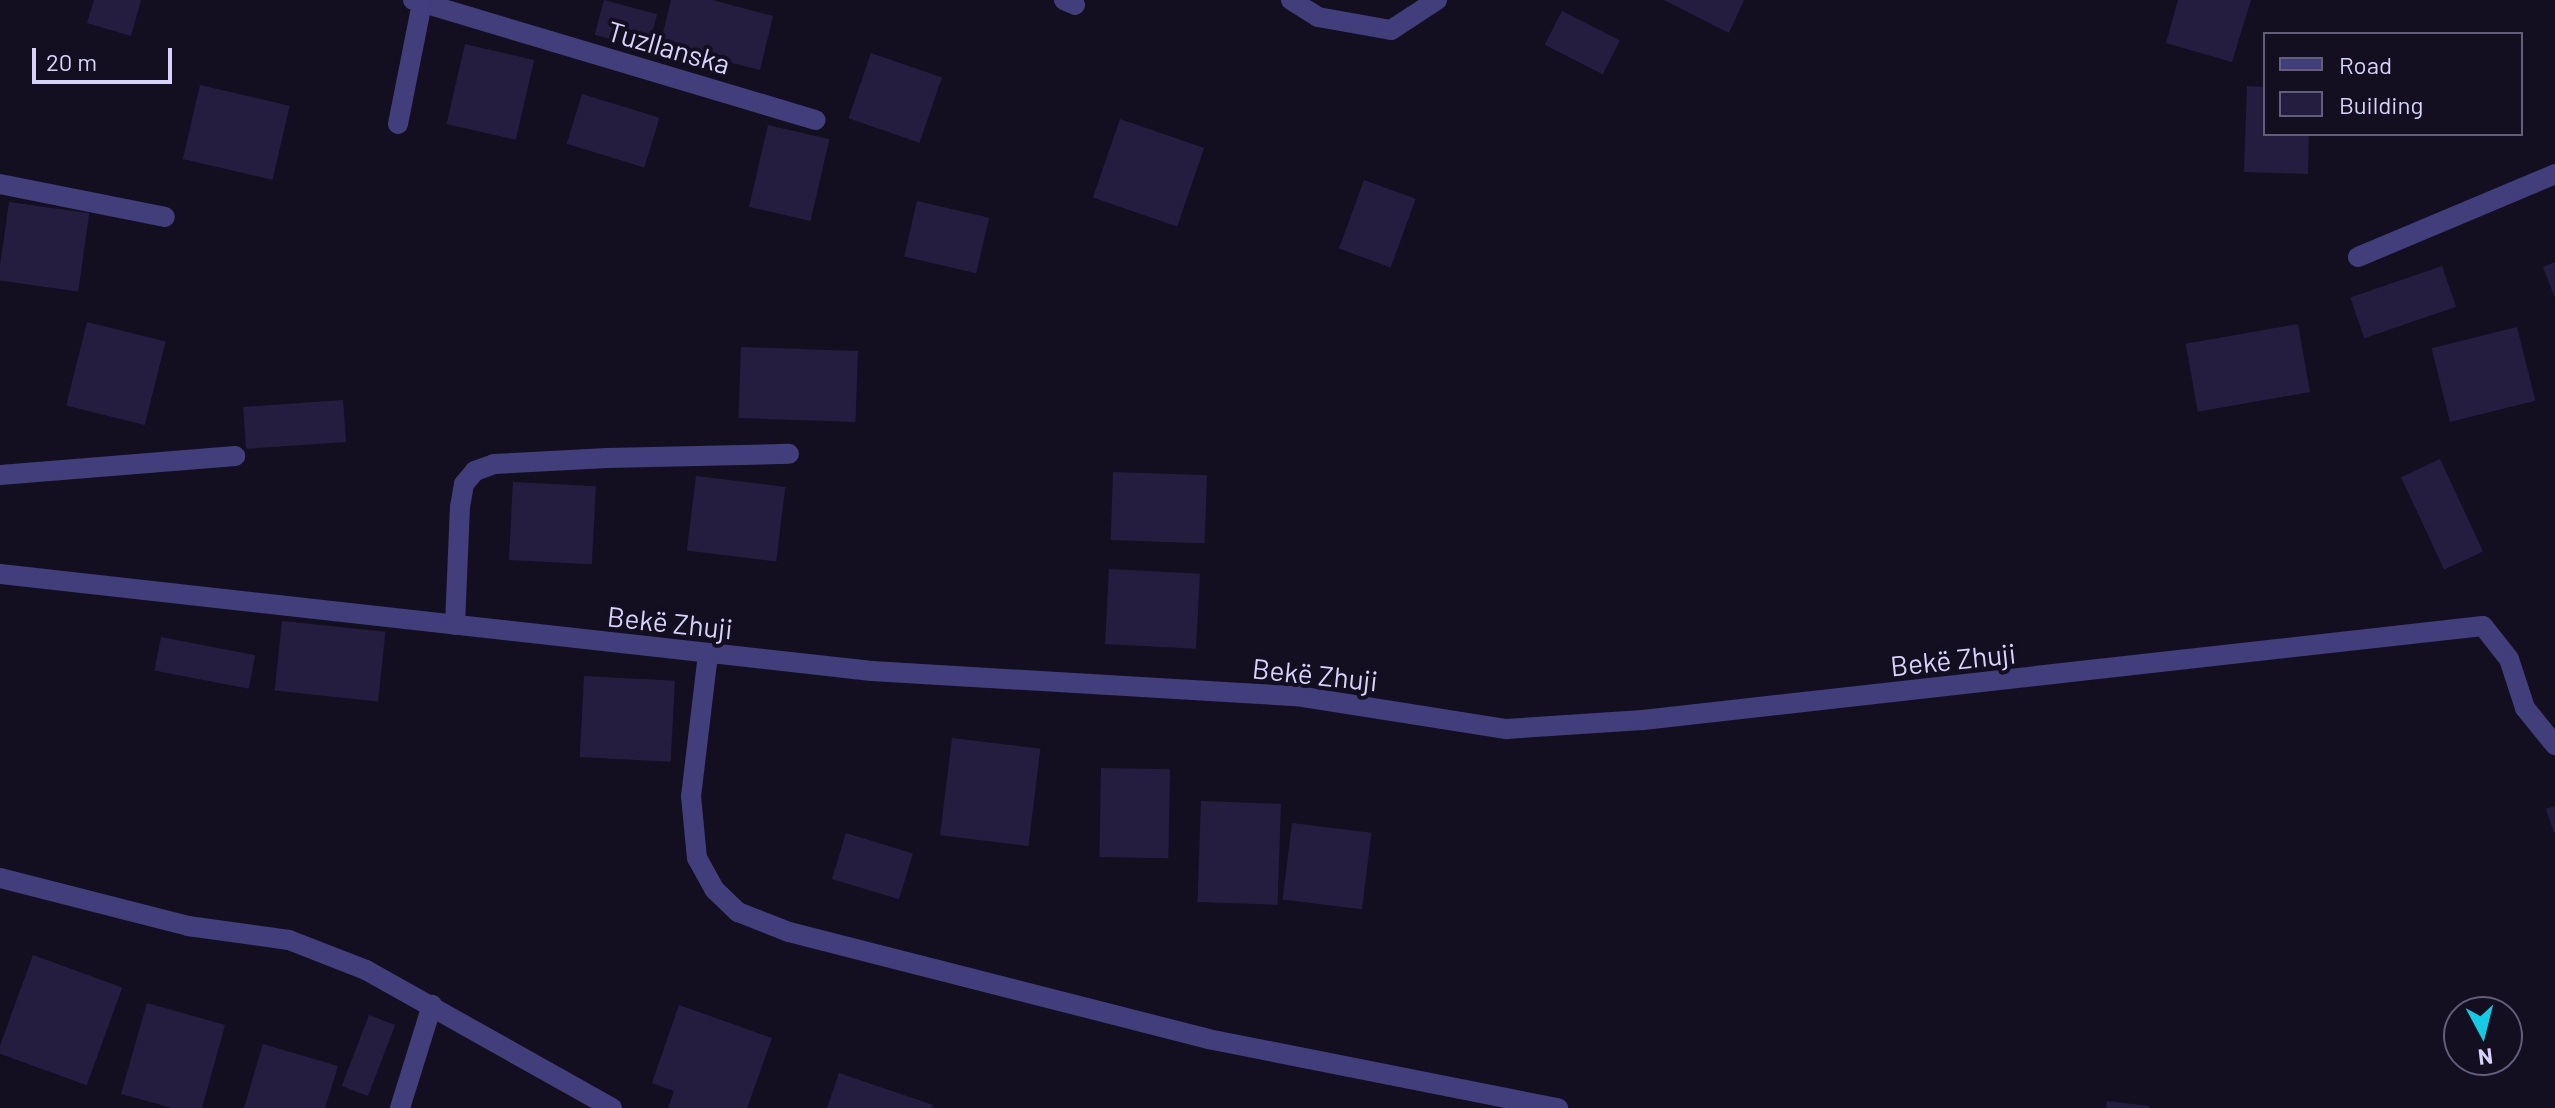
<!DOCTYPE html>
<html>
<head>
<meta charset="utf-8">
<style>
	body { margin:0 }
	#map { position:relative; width:2555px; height:1108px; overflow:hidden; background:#130f21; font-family:Barlow,sans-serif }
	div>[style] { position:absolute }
	.building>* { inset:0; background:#251d40; transform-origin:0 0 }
	.minor>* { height:20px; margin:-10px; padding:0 10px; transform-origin:10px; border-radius:10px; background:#423e7c }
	span { translate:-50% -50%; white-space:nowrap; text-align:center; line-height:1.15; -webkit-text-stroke:8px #130f21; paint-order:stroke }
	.street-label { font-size:28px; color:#d8d3fb }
	.legend { position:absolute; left:2263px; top:32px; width:260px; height:104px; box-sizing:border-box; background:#130f21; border:2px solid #625d78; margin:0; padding:10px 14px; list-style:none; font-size:24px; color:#d8d3fb }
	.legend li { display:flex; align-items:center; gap:16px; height:40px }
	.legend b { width:40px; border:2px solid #625d78 }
	.north { position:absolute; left:2443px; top:996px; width:80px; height:80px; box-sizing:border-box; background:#130f21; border:2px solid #625d78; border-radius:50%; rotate:173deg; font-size:22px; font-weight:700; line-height:32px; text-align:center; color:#d8d3fb }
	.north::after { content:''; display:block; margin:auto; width:28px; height:36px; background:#14cbe6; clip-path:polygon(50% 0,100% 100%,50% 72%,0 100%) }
	.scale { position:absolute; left:32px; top:48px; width:140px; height:36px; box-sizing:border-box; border:4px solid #d8d3fb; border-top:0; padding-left:10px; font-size:24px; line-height:28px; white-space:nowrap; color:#d8d3fb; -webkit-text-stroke:6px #130f21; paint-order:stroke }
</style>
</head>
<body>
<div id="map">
	<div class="building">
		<i style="clip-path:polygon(94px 0,141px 0,131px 36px,87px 23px)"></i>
		<i style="left:604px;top:0;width:55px;height:36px;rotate:15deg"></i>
		<i style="clip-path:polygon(671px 0,712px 0,773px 16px,760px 70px,660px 45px)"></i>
		<i style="clip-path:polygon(1664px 0,1744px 0,1729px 33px)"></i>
		<i style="clip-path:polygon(2178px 0,2251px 0,2232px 62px,2166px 43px)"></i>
		<i style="left:1562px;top:11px;width:65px;height:38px;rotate:27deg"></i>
		<i style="left:465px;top:44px;width:71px;height:82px;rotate:13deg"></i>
		<i style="left:871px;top:53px;width:75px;height:69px;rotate:19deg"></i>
		<i style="left:200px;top:85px;width:92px;height:76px;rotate:13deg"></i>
		<i style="clip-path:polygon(2247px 86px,2265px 87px,2265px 134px,2309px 134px,2308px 174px,2244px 172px)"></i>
		<i style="left:582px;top:94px;width:81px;height:52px;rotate:17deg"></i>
		<i style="left:1120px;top:119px;width:89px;height:83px;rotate:19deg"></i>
		<i style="left:768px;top:125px;width:63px;height:84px;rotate:13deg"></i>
		<i style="left:1364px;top:180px;width:55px;height:73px;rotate:20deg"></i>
		<i style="left:917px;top:201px;width:74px;height:57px;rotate:13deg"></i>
		<i style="left:9px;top:202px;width:81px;height:79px;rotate:8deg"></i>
		<i style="clip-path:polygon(2555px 262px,2555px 298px,2543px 267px)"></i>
		<i style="left:2442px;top:266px;width:43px;height:97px;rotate:71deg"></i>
		<i style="left:87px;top:322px;width:81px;height:86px;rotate:14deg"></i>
		<i style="left:2298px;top:324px;width:69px;height:114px;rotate:80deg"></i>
		<i style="left:2517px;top:327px;width:76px;height:88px;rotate:76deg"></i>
		<i style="left:741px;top:347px;width:117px;height:71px;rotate:2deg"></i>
		<i style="left:343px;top:400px;width:42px;height:100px;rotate:86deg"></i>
		<i style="left:2440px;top:459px;width:102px;height:43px;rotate:65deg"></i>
		<i style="left:1113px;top:472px;width:94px;height:68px;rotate:2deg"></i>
		<i style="left:696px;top:476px;width:90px;height:75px;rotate:7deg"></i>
		<i style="left:513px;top:482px;width:83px;height:78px;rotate:3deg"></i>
		<i style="left:1109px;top:569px;width:91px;height:75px;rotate:3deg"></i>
		<i style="left:282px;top:621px;width:104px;height:70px;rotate:6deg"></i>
		<i style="left:161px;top:637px;width:96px;height:34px;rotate:11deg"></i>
		<i style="left:584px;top:676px;width:91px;height:81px;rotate:3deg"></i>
		<i style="left:952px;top:738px;width:89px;height:98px;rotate:7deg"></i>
		<i style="left:1101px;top:768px;width:69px;height:89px;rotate:1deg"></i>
		<i style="left:1201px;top:801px;width:80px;height:101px;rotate:2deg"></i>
		<i style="clip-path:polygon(2555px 806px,2555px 833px,2554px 833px,2546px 809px)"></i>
		<i style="left:1292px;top:823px;width:80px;height:77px;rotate:7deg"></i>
		<i style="left:846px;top:833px;width:70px;height:48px;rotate:17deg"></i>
		<i style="left:33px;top:955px;width:95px;height:104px;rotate:20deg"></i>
		<i style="clip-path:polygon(147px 1003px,225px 1025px,202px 1108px,172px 1108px,121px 1094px)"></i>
		<i style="clip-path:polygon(679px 1005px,772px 1038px,747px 1108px,668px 1108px,674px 1091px,652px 1083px)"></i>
		<i style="left:369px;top:1015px;width:28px;height:76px;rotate:21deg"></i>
		<i style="clip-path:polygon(263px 1044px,338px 1066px,325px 1108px,244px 1108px)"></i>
		<i style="clip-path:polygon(839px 1073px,933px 1105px,932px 1108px,827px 1108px)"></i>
		<i style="clip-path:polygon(2107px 1101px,2149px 1106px,2149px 1108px,2106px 1108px)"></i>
	</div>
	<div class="minor">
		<i style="left:413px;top:0;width:420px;rotate:16.6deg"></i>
		<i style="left:1064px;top:0;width:12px;rotate:24deg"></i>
		<i style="left:1291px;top:0;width:32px;rotate:32deg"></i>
		<i style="left:1318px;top:17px;width:74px;rotate:10.1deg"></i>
		<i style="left:1391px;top:30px;width:55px;rotate:-33.1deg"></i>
		<i style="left:398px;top:124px;width:123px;rotate:-78.8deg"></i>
		<i style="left:0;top:184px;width:168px;rotate:11.3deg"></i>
		<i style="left:2358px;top:257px;width:214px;rotate:-22.8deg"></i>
		<i style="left:0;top:475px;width:236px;rotate:-4.6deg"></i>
		<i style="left:0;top:574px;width:877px;rotate:6.35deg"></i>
		<i style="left:872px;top:671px;width:426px;rotate:3.4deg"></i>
		<i style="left:1297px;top:696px;width:212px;rotate:9deg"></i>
		<i style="left:1506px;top:729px;width:137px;rotate:-3.8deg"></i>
		<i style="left:1643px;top:720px;width:845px;rotate:-6.39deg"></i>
		<i style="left:2483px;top:626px;width:42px;rotate:51.8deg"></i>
		<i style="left:2509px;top:659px;width:52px;rotate:71.9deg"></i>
		<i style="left:2525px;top:708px;width:48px;rotate:51deg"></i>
		<i style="left:455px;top:625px;width:118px;rotate:-87.6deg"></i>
		<i style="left:460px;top:507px;width:23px;rotate:-80deg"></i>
		<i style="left:464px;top:484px;width:17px;rotate:-50deg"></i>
		<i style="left:475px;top:471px;width:20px;rotate:-20deg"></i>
		<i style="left:494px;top:464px;width:113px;rotate:-3deg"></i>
		<i style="left:607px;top:458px;width:182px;rotate:-1.3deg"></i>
		<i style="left:708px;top:654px;width:143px;rotate:96.8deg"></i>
		<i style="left:691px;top:796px;width:62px;rotate:84.5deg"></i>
		<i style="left:697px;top:858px;width:37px;rotate:61deg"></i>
		<i style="left:715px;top:890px;width:32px;rotate:44deg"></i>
		<i style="left:738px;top:912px;width:55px;rotate:21.4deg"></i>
		<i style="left:789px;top:932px;width:432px;rotate:14.3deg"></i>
		<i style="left:1208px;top:1039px;width:357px;rotate:11.2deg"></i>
		<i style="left:0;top:878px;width:194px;rotate:14.3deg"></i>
		<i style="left:188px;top:926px;width:102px;rotate:7.9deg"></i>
		<i style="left:289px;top:940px;width:83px;rotate:21.3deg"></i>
		<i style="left:366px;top:970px;width:282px;rotate:29.3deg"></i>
		<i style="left:400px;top:1108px;width:108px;rotate:-72.7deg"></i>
	</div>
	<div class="street-label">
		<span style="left:669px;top:47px;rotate:16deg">Tuzllanska</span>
		<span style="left:670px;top:622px;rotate:6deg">Bekë Zhuji</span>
		<span style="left:1953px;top:659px;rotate:-6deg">Bekë Zhuji</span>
		<span style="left:1315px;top:674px;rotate:6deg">Bekë Zhuji</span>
	</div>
	<ul class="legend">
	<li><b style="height:10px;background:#423e7c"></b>Road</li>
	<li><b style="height:22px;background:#251d40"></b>Building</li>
	</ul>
	<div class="north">N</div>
	<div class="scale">20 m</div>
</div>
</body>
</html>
